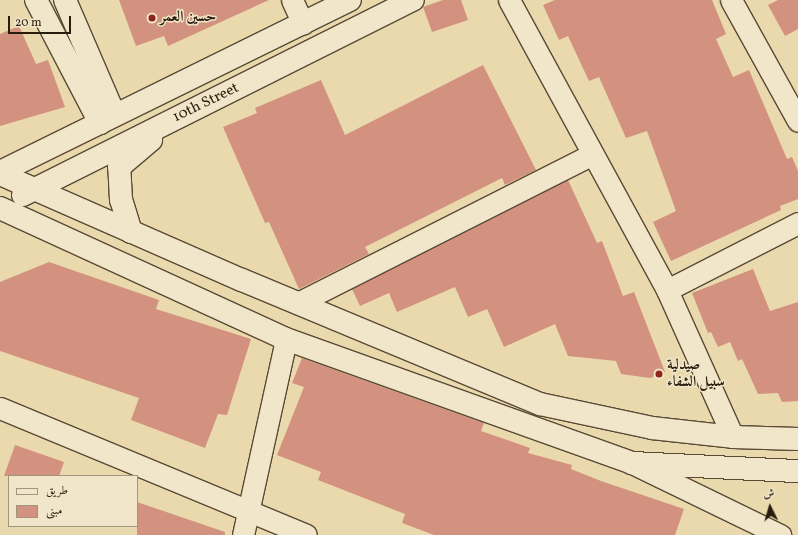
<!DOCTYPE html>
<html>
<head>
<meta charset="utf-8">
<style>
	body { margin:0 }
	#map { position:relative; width:798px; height:535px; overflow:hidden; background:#ead9ac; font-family:Vollkorn,Amiri,serif }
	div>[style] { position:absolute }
	.building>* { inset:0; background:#d3927f }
	.roads { filter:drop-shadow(1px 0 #594a36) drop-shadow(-1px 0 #594a36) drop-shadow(0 1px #594a36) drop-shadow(0 -1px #594a36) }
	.street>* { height:21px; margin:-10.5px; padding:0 10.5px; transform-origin:10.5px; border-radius:10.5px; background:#f1e6c9 }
	.secondary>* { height:22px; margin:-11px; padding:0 11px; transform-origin:11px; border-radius:11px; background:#f1e6c9 }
	.dots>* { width:11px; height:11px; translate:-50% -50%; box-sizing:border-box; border:2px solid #f1e6c9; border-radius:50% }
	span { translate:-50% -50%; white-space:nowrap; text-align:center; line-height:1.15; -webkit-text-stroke:3px #f1e6c9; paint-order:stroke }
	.poi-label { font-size:15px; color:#291b0e; font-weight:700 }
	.left { translate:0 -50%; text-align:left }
	.street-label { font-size:15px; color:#291b0e }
	.legend { position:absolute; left:8px; top:475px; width:130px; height:52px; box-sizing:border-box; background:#f1e6c9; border:1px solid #a1957e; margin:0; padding:5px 7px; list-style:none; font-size:12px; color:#291b0e }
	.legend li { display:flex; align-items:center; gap:8px; height:20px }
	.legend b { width:20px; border:1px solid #a1957e }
	.north { position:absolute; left:750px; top:487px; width:40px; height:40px; -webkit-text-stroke:3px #f1e6c9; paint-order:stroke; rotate:355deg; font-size:11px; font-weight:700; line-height:16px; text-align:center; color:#291b0e }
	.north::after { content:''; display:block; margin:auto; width:14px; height:18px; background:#291b0e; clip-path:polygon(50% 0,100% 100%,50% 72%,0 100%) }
	.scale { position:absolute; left:8px; top:16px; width:63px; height:18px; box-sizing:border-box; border:2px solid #291b0e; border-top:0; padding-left:5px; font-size:12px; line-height:14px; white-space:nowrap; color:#291b0e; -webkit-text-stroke:3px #f1e6c9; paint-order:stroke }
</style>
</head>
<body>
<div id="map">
	<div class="building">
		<i style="clip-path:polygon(119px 0,269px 0,168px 46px,164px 36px,136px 46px)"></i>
		<i style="clip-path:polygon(443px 0,461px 0,468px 20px,432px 32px,423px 7px)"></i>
		<i style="clip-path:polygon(555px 0,712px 0,726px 34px,716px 39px,733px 77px,749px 70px,787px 159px,792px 157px,798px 171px,798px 199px,780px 206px,781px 210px,671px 261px,653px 222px,676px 211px,647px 131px,626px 138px,599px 77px,589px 81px,568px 36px,559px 40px,543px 5px)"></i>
		<i style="clip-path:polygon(778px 0,798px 0,798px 29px,785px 36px,768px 5px)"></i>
		<i style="clip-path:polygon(19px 26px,36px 64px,48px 60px,65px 107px,0 126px,0 34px)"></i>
		<i style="clip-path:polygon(483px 65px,536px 170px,505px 185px,502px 178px,365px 247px,369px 254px,299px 289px,269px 222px,265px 223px,223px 127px,257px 113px,255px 108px,321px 80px,345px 135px)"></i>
		<i style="clip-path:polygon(568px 180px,597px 243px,602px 241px,623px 296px,634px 292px,665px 372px,650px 378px,621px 374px,616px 361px,568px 356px,555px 324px,504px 347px,487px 309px,468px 317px,455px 287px,397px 312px,389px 293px,360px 306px,352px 289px)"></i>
		<i style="clip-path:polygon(49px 262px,159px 300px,156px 309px,251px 339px,227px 415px,218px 414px,205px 448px,131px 420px,139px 398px,0 351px,0 282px)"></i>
		<i style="clip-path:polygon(753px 269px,770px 311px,798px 302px,798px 401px,782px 402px,778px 393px,758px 394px,742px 359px,738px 361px,730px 342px,718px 347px,711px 332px,708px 333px,692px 293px)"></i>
		<i style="clip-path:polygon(302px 358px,484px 423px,481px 431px,530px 448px,528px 453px,572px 465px,571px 469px,601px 481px,684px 509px,675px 535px,434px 535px,402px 523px,405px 514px,318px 480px,321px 472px,277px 455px,304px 387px,292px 383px)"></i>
		<i style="clip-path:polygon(15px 445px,64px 462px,59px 476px,4px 476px)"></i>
		<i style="clip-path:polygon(137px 502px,225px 532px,225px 535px,137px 535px)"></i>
	</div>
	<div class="roads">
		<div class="street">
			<i style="left:292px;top:0;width:26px;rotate:65deg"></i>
			<i style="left:509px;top:0;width:330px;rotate:61.4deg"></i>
			<i style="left:667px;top:290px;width:161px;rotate:65.8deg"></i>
			<i style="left:731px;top:0;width:138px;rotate:61deg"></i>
			<i style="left:667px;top:290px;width:147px;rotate:-27.1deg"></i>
			<i style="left:298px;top:303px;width:330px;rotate:-26.8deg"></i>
			<i style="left:0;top:408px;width:331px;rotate:22.5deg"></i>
			<i style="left:632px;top:463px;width:165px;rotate:25.9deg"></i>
			<i style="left:243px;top:535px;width:201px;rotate:-77.6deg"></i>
		</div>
		<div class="secondary">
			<i style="left:36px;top:0;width:139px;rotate:62.5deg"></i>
			<i style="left:65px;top:0;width:124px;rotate:66.7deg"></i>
			<i style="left:0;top:172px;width:390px;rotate:-26.2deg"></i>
			<i style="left:0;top:174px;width:264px;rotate:23.7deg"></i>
			<i style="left:242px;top:280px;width:323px;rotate:22.6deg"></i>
			<i style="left:540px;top:404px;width:115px;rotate:12.1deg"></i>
			<i style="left:652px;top:428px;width:81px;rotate:6.3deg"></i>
			<i style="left:733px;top:437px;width:65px;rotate:1.8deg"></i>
			<i style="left:23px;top:195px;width:436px;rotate:-26.6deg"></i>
			<i style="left:0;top:208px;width:315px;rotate:24.6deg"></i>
			<i style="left:286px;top:339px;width:368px;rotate:19.7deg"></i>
			<i style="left:632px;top:463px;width:166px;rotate:2.8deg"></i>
			<i style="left:131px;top:232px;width:34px;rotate:-107deg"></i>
			<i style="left:121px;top:200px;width:33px;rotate:-93deg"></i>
			<i style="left:119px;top:167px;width:42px;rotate:-40.2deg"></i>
		</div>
	</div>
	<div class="dots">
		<i style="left:152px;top:18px;background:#8f2418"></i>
		<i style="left:659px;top:374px;background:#8f2418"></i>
	</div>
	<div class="poi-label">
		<span class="left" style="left:160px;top:18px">حسين العمر</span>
		<span class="left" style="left:667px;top:374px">صيدلية<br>سبيل الشفاء</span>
	</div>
	<div class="street-label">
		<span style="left:206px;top:103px;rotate:-26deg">10th Street</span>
	</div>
	<ul class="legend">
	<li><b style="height:5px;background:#f1e6c9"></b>طريق</li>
	<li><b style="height:11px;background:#d3927f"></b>مبنى</li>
	</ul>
	<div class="north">ش</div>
	<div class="scale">20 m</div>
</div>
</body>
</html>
